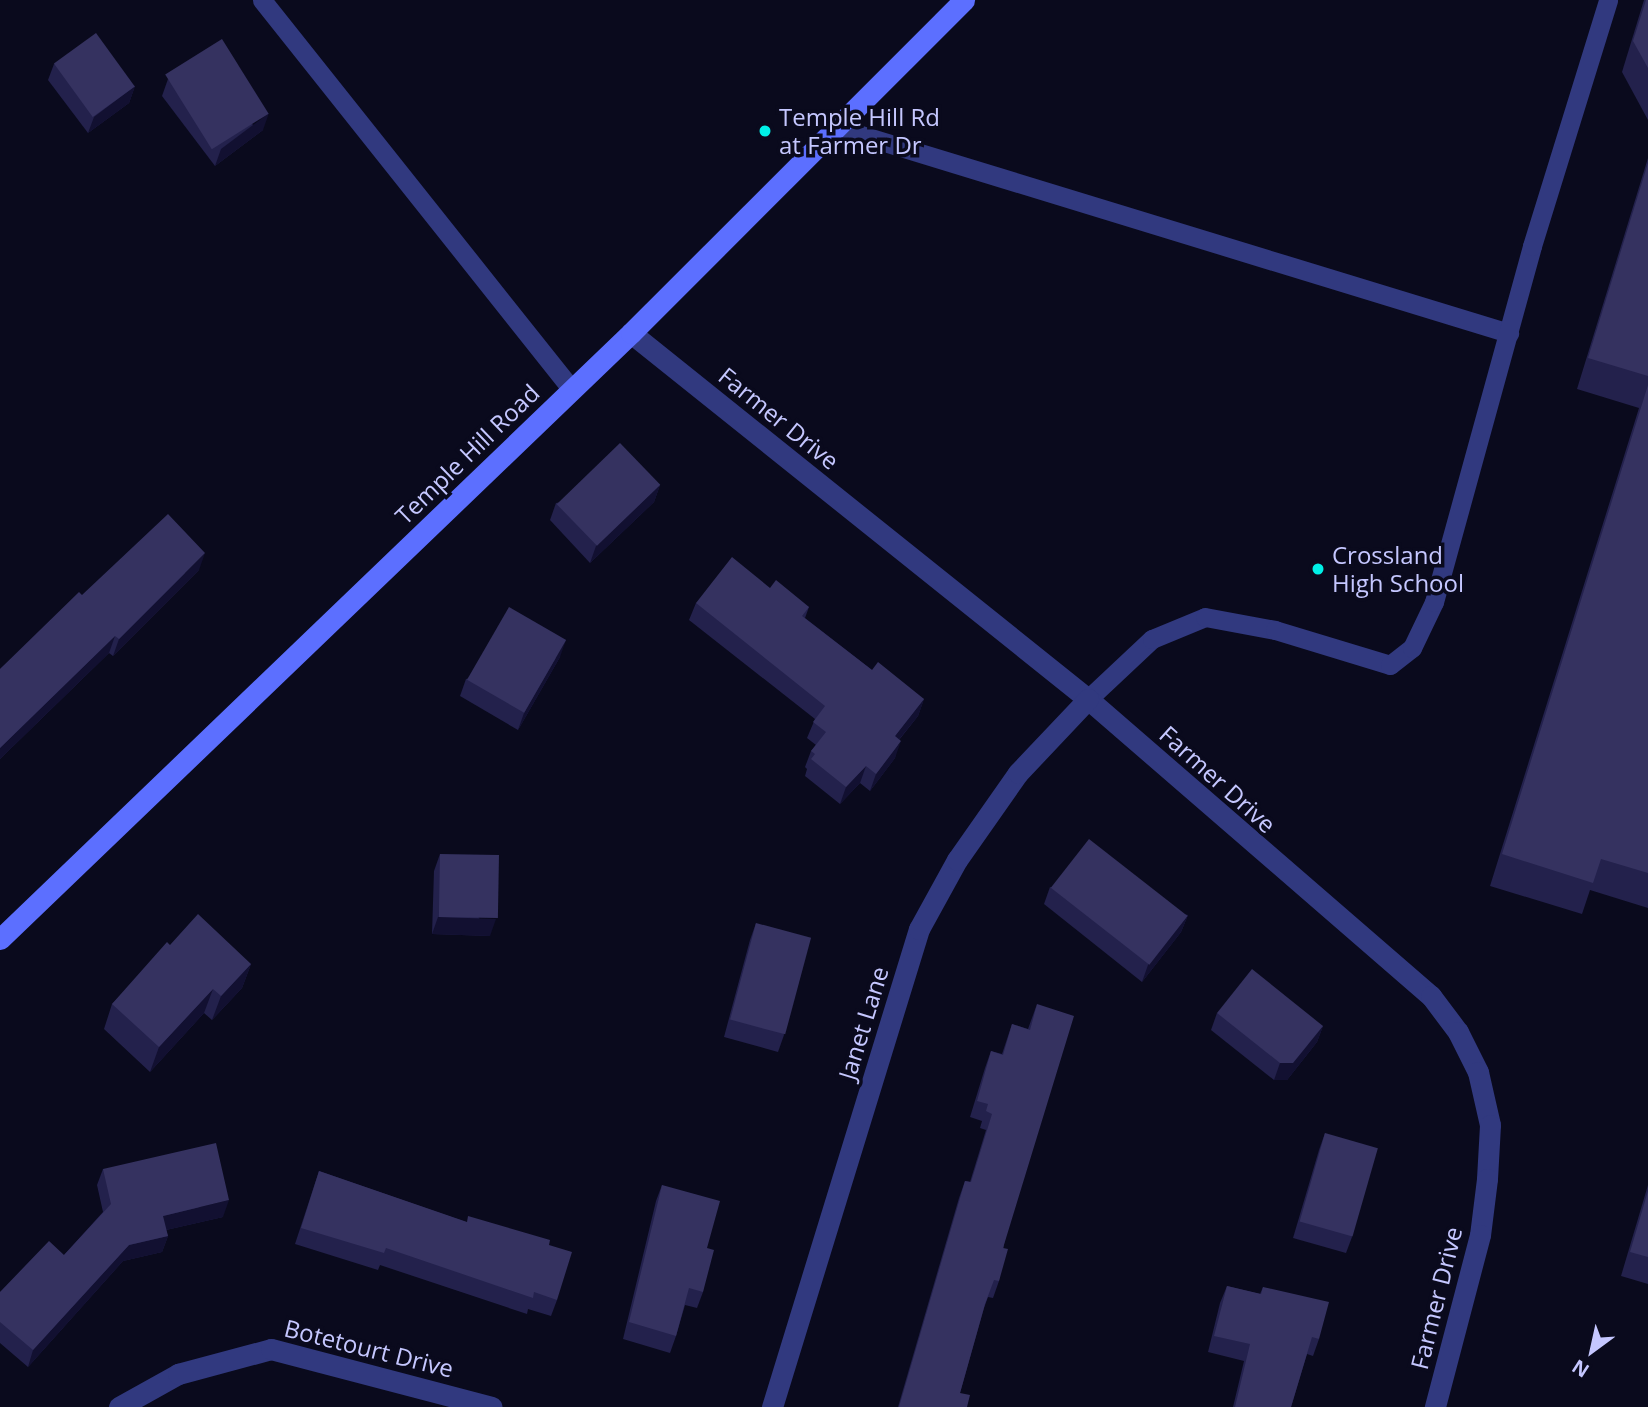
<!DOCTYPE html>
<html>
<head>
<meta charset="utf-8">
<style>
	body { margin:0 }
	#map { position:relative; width:1648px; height:1407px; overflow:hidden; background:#0a0a1d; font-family:"Open Sans",sans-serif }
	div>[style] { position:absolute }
	.lane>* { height:19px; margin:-9.5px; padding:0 9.5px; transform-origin:9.5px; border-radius:9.5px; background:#31397f }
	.street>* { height:21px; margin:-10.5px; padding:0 10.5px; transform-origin:10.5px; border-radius:10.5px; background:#31397f }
	.secondary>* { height:21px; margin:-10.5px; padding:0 10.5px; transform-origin:10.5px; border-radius:10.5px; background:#5c6fff }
	.wall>* { inset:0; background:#23214c }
	.shaded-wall>* { inset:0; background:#121031 }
	.building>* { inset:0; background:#353260; transform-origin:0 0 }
	.dots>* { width:19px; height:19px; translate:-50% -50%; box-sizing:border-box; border:4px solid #0a0a1d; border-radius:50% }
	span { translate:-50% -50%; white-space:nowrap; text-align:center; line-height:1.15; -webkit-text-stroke:7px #0a0a1d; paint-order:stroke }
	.poi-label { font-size:24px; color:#c5c7ff }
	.left { translate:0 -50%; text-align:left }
	.street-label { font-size:24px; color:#c5c7ff }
	.north { position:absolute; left:1557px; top:1316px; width:70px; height:70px; -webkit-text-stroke:5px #0a0a1d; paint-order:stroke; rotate:213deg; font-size:19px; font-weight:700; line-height:28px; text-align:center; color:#c5c7ff }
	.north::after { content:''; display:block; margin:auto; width:24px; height:32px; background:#c5c7ff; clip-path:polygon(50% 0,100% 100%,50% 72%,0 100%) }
</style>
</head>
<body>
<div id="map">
	<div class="lane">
		<i style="left:262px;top:0;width:498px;rotate:51.5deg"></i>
		<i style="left:835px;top:127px;width:705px;rotate:17deg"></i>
		<i style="left:1088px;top:699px;width:88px;rotate:-43.2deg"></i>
		<i style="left:1152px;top:639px;width:57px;rotate:-22.5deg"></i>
		<i style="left:1205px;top:617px;width:71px;rotate:10.5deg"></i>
		<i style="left:1275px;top:630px;width:120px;rotate:16.9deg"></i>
		<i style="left:1390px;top:665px;width:28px;rotate:-38deg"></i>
		<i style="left:1412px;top:648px;width:51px;rotate:-64.4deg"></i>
		<i style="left:1434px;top:602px;width:369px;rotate:-74.6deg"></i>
		<i style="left:1532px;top:246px;width:257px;rotate:-72.8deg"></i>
	</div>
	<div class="street">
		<i style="left:631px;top:333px;width:585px;rotate:38.69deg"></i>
		<i style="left:1088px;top:699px;width:454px;rotate:40.9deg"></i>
		<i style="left:1431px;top:996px;width:45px;rotate:53.1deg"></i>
		<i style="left:1458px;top:1032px;width:45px;rotate:63.4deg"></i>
		<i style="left:1478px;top:1072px;width:54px;rotate:77.2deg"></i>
		<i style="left:1490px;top:1125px;width:54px;rotate:93.2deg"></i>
		<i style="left:1487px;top:1179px;width:56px;rotate:97.1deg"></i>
		<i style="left:1480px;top:1235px;width:178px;rotate:104.7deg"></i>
		<i style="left:119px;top:1407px;width:68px;rotate:-29.2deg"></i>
		<i style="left:178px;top:1374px;width:96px;rotate:-15deg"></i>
		<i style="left:271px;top:1349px;width:228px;rotate:14.7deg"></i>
		<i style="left:772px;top:1407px;width:500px;rotate:-72.91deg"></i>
		<i style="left:919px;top:929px;width:79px;rotate:-61.2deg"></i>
		<i style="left:957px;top:860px;width:106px;rotate:-55deg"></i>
		<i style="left:1018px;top:773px;width:102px;rotate:-46.6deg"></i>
	</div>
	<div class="secondary">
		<i style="left:0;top:939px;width:875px;rotate:-43.84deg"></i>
		<i style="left:631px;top:333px;width:471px;rotate:-45deg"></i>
	</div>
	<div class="wall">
		<i style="clip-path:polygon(1644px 0,1648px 0,1648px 120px,1622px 72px)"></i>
		<i style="clip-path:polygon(54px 64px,135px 86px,129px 103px,88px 133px,48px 80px)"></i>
		<i style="clip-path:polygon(168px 79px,263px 130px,215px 166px,162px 96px)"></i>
		<i style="clip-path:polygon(1648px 158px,1648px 908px,1590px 890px,1582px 914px,1490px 886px,1639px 408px,1577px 389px)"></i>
		<i style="clip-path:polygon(660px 485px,654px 502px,590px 563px,550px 520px,556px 503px)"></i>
		<i style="clip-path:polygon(199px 570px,113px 656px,109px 653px,0 759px,0 669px,82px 595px)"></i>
		<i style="clip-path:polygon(770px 588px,809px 607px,805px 618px,872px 670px,924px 699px,918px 716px,899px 740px,895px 758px,870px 791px,860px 783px,840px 804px,805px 776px,807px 769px,805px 767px,811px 751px,816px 745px,807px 738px,815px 719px,689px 620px,696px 603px)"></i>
		<i style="clip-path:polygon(560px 657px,518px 730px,460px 696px,466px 679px)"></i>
		<i style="clip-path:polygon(440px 854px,490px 936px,432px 934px,434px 871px)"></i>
		<i style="clip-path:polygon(1050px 887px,1188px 915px,1181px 932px,1142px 982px,1044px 904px)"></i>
		<i style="clip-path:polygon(756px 923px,784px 1035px,778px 1052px,724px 1037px,750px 940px)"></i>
		<i style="clip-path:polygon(170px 945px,251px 964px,242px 988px,212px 1020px,204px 1013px,150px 1072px,104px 1029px,112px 1004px)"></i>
		<i style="clip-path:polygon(1037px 1004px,999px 1281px,993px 1298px,988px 1297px,984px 1308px,960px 1393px,967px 1407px,898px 1407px,959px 1198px,965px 1181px,970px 1182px,986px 1130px,980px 1128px,982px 1121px,970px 1117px,985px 1068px,991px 1051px,1002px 1054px,1012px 1024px,1028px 1029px)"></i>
		<i style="clip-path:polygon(1217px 1013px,1323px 1026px,1317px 1042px,1287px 1080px,1274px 1080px,1211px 1030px)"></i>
		<i style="clip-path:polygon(1325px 1133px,1352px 1237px,1346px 1253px,1293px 1238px,1319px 1150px)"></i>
		<i style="clip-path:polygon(103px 1169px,223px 1217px,166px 1230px,168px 1236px,162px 1252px,123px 1261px,28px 1367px,0 1343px,0 1292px,64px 1255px,103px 1212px,97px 1185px)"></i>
		<i style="clip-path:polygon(319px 1171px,466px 1222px,549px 1245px,557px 1300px,551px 1316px,528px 1309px,527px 1314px,380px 1265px,378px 1270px,295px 1244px)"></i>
		<i style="clip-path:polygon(662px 1185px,707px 1248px,703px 1292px,697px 1308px,685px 1305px,676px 1336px,670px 1353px,623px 1339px,656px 1201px)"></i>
		<i style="clip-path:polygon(1648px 1185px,1648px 1284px,1621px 1276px)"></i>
		<i style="clip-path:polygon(1227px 1286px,1260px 1294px,1263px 1287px,1319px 1339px,1313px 1356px,1307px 1354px,1291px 1407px,1233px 1407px,1244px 1361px,1208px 1352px,1220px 1303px)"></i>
	</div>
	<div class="shaded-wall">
		<i style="clip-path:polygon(135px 86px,129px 103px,88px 133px,94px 117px)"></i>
		<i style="clip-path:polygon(269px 113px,263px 130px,215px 166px,221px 149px)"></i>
		<i style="clip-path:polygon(660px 485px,654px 502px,590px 563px,596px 546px)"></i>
		<i style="clip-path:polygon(205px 553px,199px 570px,113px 656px,119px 639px)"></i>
		<i style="clip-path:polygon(115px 636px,109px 653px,0 759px,0 748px)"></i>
		<i style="clip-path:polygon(566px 640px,560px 657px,518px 730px,524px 713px)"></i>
		<i style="clip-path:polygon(924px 699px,918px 716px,888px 753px,895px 736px)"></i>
		<i style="clip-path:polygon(901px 741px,895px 758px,870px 791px,876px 774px)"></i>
		<i style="clip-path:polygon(866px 766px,860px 783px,840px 804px,846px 787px)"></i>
		<i style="clip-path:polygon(1188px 915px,1181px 932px,1142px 982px,1148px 965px)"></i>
		<i style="clip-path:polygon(438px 917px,496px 919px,490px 936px,432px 934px)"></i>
		<i style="clip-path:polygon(251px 964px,242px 988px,212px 1020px,221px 996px)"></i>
		<i style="clip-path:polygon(213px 989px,204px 1013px,150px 1072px,159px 1047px)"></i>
		<i style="clip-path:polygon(1323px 1026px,1317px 1042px,1287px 1080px,1274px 1080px,1280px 1063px)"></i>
		<i style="clip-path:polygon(229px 1200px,223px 1217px,157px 1232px,163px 1216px)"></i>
		<i style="clip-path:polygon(168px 1236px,162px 1252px,123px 1261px,28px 1367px,33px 1350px,129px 1245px)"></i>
	</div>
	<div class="building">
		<i style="clip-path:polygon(1646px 0,1648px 0,1648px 68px,1633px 41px)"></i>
		<i style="left:96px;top:33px;width:66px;height:52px;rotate:54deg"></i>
		<i style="left:222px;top:39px;width:88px;height:67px;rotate:58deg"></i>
		<i style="clip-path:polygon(1648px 163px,1648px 376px,1588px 358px)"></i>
		<i style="clip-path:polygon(1648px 385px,1648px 873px,1601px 859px,1593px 883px,1502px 854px)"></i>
		<i style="left:620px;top:443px;width:58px;height:88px;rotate:46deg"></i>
		<i style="clip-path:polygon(168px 514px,205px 553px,119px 639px,115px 636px,0 748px,0 669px,79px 592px,82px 595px)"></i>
		<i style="clip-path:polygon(732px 557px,770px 588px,776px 580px,809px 607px,802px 616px,872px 670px,878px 662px,924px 699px,895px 736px,901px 741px,876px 774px,866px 766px,846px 787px,811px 759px,815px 754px,811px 751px,826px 732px,813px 722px,825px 706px,696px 603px)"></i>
		<i style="left:509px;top:607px;width:66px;height:84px;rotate:30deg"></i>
		<i style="left:1089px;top:839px;width:125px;height:62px;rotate:38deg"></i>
		<i style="left:440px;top:854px;width:59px;height:63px;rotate:1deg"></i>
		<i style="clip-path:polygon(198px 914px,251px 964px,221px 996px,213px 989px,159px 1047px,112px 1004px,167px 942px,170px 945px)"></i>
		<i style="left:756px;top:923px;width:57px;height:100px;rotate:15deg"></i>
		<i style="clip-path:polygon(1252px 969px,1323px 1026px,1293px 1063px,1280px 1063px,1217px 1013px)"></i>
		<i style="clip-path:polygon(1037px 1004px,1074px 1016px,1003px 1248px,1008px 1249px,999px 1281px,994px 1280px,985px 1304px,960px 1393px,970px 1395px,967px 1407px,899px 1407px,965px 1181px,971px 1182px,992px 1114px,986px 1111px,988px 1104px,977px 1101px,991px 1051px,1003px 1055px,1012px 1024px,1030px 1030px)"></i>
		<i style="left:1325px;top:1133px;width:55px;height:92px;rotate:16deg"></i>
		<i style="clip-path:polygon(216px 1143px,229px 1200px,163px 1216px,168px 1236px,129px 1245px,33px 1350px,0 1322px,0 1292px,49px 1241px,64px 1255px,111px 1204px,103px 1169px)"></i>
		<i style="clip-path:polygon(319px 1171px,467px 1222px,468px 1216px,550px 1240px,549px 1245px,572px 1252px,557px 1300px,534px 1292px,533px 1298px,386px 1248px,384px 1253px,301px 1228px)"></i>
		<i style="clip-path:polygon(662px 1185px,720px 1201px,707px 1248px,714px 1250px,703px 1292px,689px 1288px,676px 1336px,629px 1322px)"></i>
		<i style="clip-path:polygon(1648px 1191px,1648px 1257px,1630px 1252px)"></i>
		<i style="clip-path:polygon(1227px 1286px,1261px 1294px,1263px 1287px,1329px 1302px,1319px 1339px,1312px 1337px,1291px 1407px,1235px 1407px,1250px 1344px,1214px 1336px)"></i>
	</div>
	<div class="dots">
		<i style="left:765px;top:131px;background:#00f0e7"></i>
		<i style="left:1318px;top:569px;background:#00f0e7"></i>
	</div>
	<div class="poi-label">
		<span class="left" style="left:779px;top:131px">Temple Hill Rd<br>at Farmer Dr</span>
		<span class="left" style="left:1332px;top:569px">Crossland<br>High School</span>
	</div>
	<div class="street-label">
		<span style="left:779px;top:418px;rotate:39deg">Farmer Drive</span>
		<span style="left:467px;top:454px;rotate:-44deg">Temple Hill Road</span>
		<span style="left:1218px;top:779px;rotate:42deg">Farmer Drive</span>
		<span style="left:863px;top:1023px;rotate:-73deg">Janet Lane</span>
		<span style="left:1436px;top:1298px;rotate:-76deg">Farmer Drive</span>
		<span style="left:369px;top:1348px;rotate:14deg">Botetourt Drive</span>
	</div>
	<div class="north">N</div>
</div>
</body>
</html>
